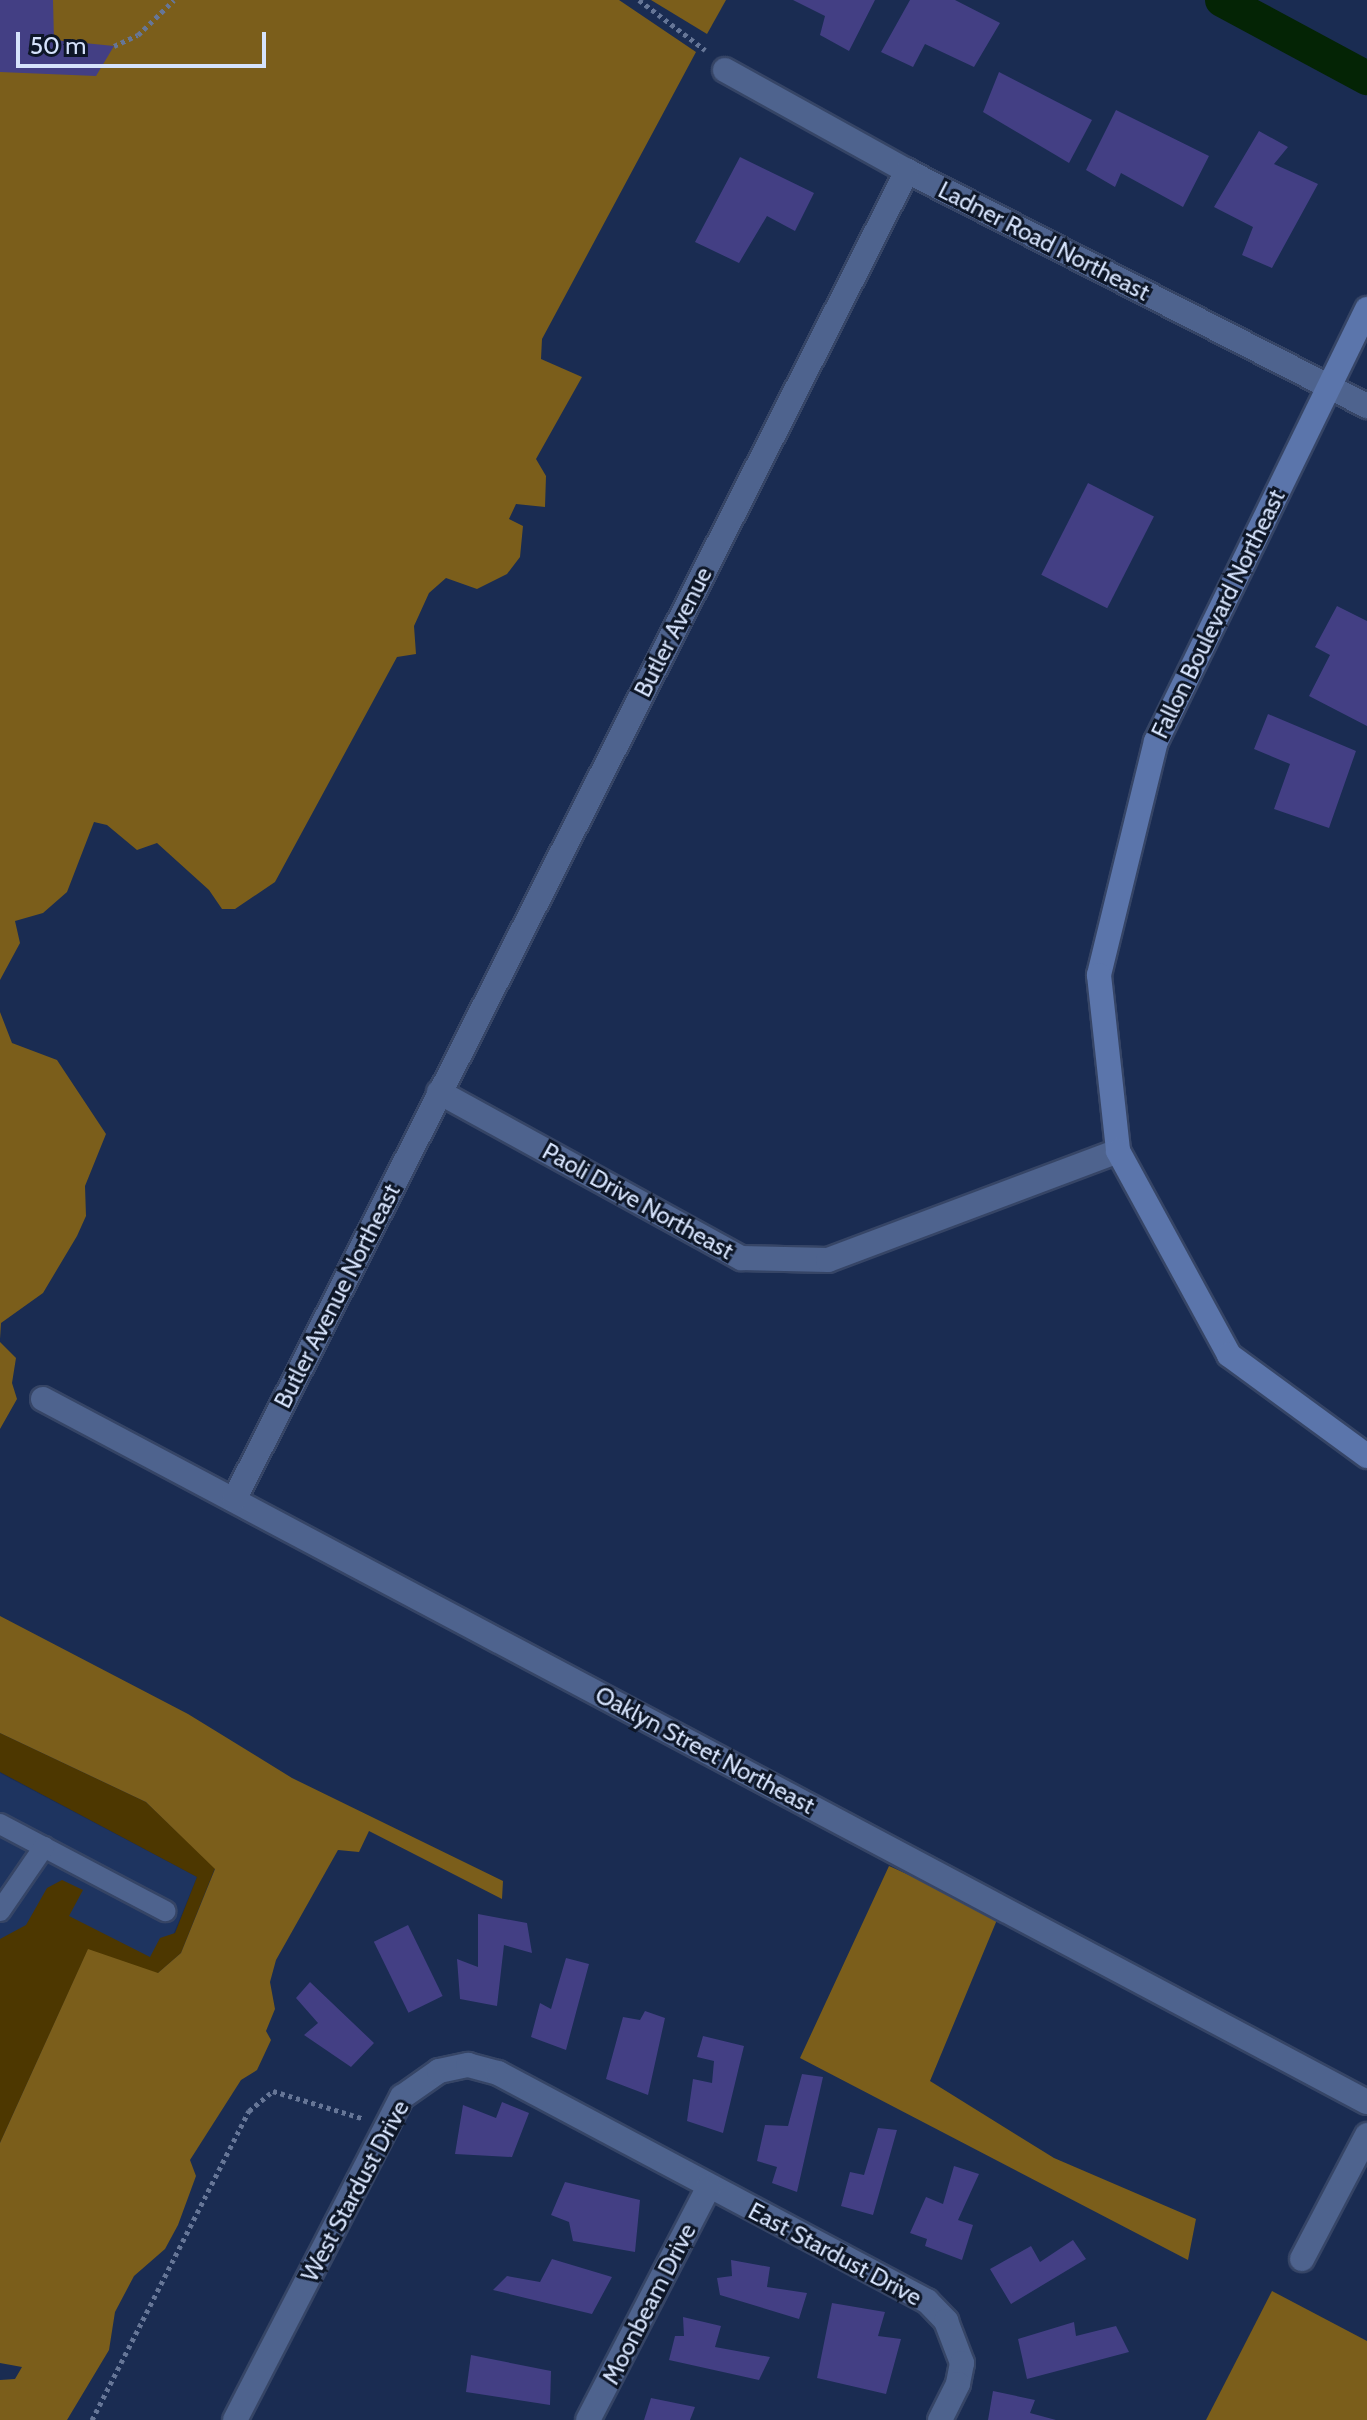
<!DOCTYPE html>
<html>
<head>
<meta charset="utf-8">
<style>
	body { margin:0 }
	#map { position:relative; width:1367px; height:2420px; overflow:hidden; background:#1a2c52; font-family:Cabin,sans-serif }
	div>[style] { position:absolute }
	.built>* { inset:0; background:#1e3460 }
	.green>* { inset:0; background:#4d3700 }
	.forest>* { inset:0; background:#7b5e1b }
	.canal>* { height:34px; margin:-17px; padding:0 17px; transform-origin:17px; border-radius:17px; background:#042405 }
	.building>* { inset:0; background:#433f84; transform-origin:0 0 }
	.path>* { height:5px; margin-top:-2.5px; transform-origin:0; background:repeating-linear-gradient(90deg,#667697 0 4px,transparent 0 8px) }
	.roads { filter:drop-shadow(2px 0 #364566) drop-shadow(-2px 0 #364566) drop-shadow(0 2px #364566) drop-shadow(0 -2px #364566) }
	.lane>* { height:20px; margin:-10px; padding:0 10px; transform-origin:10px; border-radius:10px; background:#4e638e }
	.street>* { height:24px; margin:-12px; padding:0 12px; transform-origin:12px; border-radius:12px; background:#4e638e }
	.secondary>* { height:24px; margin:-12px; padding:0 12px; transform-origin:12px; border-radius:12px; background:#5b75ab }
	span { translate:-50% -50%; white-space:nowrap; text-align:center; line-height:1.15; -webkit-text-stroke:6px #0d1627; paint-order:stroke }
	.street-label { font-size:24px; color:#d6e3fc }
	.scale { position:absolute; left:16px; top:32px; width:250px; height:36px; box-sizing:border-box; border:4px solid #d6e3fc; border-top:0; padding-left:10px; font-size:24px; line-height:28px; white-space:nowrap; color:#d6e3fc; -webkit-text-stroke:6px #0d1627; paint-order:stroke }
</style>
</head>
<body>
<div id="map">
	<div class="built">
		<i style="clip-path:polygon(0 1773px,197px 1877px,157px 1974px,0 2129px)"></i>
	</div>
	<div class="green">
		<i style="clip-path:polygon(0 1733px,146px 1802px,215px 1868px,181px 1953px,157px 1974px,88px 1950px,0 2143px,0 1939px,26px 1925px,47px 1888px,62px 1880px,83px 1890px,69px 1916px,150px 1957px,160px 1938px,175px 1933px,197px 1877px,0 1772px)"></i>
	</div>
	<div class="forest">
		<i style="clip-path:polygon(0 0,619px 0,696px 52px,542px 339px,541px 359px,582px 377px,536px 459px,546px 476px,545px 507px,516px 504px,509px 519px,523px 526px,520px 557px,507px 574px,477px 589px,446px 578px,429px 593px,414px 626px,416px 654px,397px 657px,275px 882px,235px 909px,222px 909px,209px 890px,157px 843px,137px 850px,107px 825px,94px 822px,67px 892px,43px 913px,15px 921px,20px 943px,0 980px)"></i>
		<i style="clip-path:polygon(651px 0,726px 0,707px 34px)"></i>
		<i style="clip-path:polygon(0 1012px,12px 1043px,57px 1060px,106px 1134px,85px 1186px,86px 1216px,77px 1236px,43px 1293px,1px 1323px,0 1339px)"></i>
		<i style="clip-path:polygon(0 1342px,16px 1358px,12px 1383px,17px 1399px,0 1429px)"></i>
		<i style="clip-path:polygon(0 1616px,188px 1714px,292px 1778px,503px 1881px,502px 1899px,369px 1831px,359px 1852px,338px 1850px,276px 1960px,270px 1982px,275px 2009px,266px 2031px,271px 2040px,257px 2070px,241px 2080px,190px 2160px,196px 2176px,178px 2225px,165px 2249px,134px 2276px,115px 2312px,109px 2350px,67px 2420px,0 2420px,0 2380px,15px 2379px,22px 2367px,0 2363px,0 2143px,88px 1949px,158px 1973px,181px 1953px,215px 1869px,146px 1802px,0 1733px)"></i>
		<i style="clip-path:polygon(889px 1866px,999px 1915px,930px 2081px,1054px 2158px,1196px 2219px,1188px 2260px,800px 2058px)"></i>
		<i style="clip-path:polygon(1272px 2291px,1367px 2341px,1367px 2420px,1206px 2420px)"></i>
	</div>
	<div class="canal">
		<i style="left:1222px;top:0;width:165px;rotate:28.3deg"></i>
	</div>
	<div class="building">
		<i style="clip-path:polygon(0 0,53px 0,54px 40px,114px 46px,96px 76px,0 72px)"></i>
		<i style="clip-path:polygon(793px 0,875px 0,849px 51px,820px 35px,825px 16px)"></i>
		<i style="clip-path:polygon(910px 0,955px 0,1000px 23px,974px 67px,925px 44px,913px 67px,881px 52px)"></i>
		<i style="clip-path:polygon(999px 72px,1092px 120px,1069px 163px,983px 112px)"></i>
		<i style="clip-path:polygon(1116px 110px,1209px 156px,1183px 207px,1121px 173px,1115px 187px,1086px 170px)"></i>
		<i style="clip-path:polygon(1259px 131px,1288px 147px,1274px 164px,1318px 184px,1272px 268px,1242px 255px,1253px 227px,1214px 207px)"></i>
		<i style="clip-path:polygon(740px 157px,814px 193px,795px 231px,767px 216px,739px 263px,695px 242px)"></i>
		<i style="left:1088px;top:483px;width:74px;height:103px;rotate:27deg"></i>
		<i style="clip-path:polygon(1337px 606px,1367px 621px,1367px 726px,1309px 696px,1330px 655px,1315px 647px)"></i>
		<i style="clip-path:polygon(1268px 714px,1356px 751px,1329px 828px,1274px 809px,1290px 764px,1254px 749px)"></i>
		<i style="clip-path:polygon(478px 1914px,527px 1923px,532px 1953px,504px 1945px,497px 2006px,460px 1999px,457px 1959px,478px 1967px)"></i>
		<i style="left:408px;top:1925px;width:79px;height:38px;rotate:64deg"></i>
		<i style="clip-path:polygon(566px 1958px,589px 1964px,566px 2050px,531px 2037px,540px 2003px,551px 2009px)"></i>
		<i style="clip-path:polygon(310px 1982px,374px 2043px,351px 2067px,304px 2035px,318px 2023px,296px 1998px)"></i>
		<i style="clip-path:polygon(645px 2011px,665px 2018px,648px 2095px,606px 2079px,623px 2017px,640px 2020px)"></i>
		<i style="clip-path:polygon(703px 2036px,744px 2046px,723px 2133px,687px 2121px,693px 2079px,712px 2083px,714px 2061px,697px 2057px)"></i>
		<i style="clip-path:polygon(802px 2074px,823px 2077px,797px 2192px,772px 2183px,777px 2167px,757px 2161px,765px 2125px,788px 2126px)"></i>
		<i style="clip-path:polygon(502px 2102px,529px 2113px,512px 2157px,455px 2154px,463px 2105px,496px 2118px)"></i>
		<i style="clip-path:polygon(878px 2128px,897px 2130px,873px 2215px,841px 2206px,850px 2172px,864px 2175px)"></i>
		<i style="clip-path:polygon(954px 2166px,979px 2174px,958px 2220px,973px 2225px,962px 2260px,925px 2246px,927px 2239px,910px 2233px,926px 2197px,943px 2204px)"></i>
		<i style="clip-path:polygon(565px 2182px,640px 2200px,635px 2252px,573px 2241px,569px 2222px,551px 2215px)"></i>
		<i style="clip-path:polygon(1073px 2240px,1086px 2259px,1011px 2304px,990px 2269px,1031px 2246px,1040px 2262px)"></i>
		<i style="clip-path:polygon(552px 2259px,612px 2277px,592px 2314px,493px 2290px,507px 2276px,540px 2282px)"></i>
		<i style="clip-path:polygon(731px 2260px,770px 2267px,767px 2287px,807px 2293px,799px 2319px,720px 2295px,717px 2278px,732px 2276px)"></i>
		<i style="clip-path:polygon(832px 2303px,885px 2312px,878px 2336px,901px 2339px,886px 2394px,817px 2378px)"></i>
		<i style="clip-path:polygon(683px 2317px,721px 2326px,715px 2347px,770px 2357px,759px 2380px,669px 2360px,675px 2336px,684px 2336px)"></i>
		<i style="clip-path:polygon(1074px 2322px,1076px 2336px,1116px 2326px,1129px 2352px,1027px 2379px,1018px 2339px)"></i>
		<i style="clip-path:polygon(471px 2355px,551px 2371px,550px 2405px,466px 2392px)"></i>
		<i style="clip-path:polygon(993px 2391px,1035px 2400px,1030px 2413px,1056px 2420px,988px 2420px)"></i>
		<i style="clip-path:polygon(651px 2398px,695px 2407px,690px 2420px,644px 2420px)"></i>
	</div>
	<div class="path">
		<i style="left:639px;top:0;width:83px;rotate:37.1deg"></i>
		<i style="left:114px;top:46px;width:26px;rotate:-25deg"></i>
		<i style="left:138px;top:35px;width:50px;rotate:-44.2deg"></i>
		<i style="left:92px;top:2420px;width:347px;rotate:-63.1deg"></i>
		<i style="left:249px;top:2111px;width:31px;rotate:-40deg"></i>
		<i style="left:273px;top:2091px;width:93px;rotate:16.9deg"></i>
	</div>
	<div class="roads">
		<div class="lane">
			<i style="left:0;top:1824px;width:187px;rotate:27.8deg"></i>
			<i style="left:0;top:1911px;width:78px;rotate:-55.5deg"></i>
		</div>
		<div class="street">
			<i style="left:725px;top:70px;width:208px;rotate:29deg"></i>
			<i style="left:907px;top:171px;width:517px;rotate:27.06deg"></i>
			<i style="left:439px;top:1092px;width:345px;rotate:28.8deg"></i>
			<i style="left:741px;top:1258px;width:87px;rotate:1.3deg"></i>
			<i style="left:828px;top:1260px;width:310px;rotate:-20.6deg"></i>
			<i style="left:43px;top:1399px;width:1499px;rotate:27.97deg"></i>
			<i style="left:234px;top:1500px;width:1490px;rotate:-63.14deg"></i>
			<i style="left:1302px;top:2259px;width:140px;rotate:-62.3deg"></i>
			<i style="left:235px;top:2420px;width:364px;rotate:-62.7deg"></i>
			<i style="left:402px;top:2097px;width:45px;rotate:-35.1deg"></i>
			<i style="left:439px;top:2071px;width:30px;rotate:-12deg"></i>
			<i style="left:468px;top:2065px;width:31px;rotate:15deg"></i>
			<i style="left:498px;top:2073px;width:486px;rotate:28deg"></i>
			<i style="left:927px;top:2301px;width:28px;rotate:46deg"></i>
			<i style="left:946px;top:2321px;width:45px;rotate:69.1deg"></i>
			<i style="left:962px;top:2363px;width:21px;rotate:101deg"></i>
			<i style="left:958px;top:2384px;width:40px;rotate:116.6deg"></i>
			<i style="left:588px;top:2420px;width:263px;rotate:-62.6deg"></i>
		</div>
		<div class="secondary">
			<i style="left:1367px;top:309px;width:481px;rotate:116deg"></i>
			<i style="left:1156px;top:741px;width:241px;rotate:103.7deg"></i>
			<i style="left:1099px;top:975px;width:177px;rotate:83.8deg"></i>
			<i style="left:1118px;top:1151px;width:232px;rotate:61.4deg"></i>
			<i style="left:1229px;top:1355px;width:171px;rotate:36.2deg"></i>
		</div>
	</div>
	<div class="street-label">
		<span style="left:1044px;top:241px;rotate:27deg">Ladner Road Northeast</span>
		<span style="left:1218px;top:614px;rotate:-64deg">Fallon Boulevard Northeast</span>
		<span style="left:673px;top:632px;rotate:-63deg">Butler Avenue</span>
		<span style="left:638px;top:1201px;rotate:29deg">Paoli Drive Northeast</span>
		<span style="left:337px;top:1296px;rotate:-63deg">Butler Avenue Northeast</span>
		<span style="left:705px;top:1750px;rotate:28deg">Oaklyn Street Northeast</span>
		<span style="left:355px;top:2191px;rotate:-62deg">West Stardust Drive</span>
		<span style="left:835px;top:2254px;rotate:28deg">East Stardust Drive</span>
		<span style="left:649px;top:2304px;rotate:-63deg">Moonbeam Drive</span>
	</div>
	<div class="scale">50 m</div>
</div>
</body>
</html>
